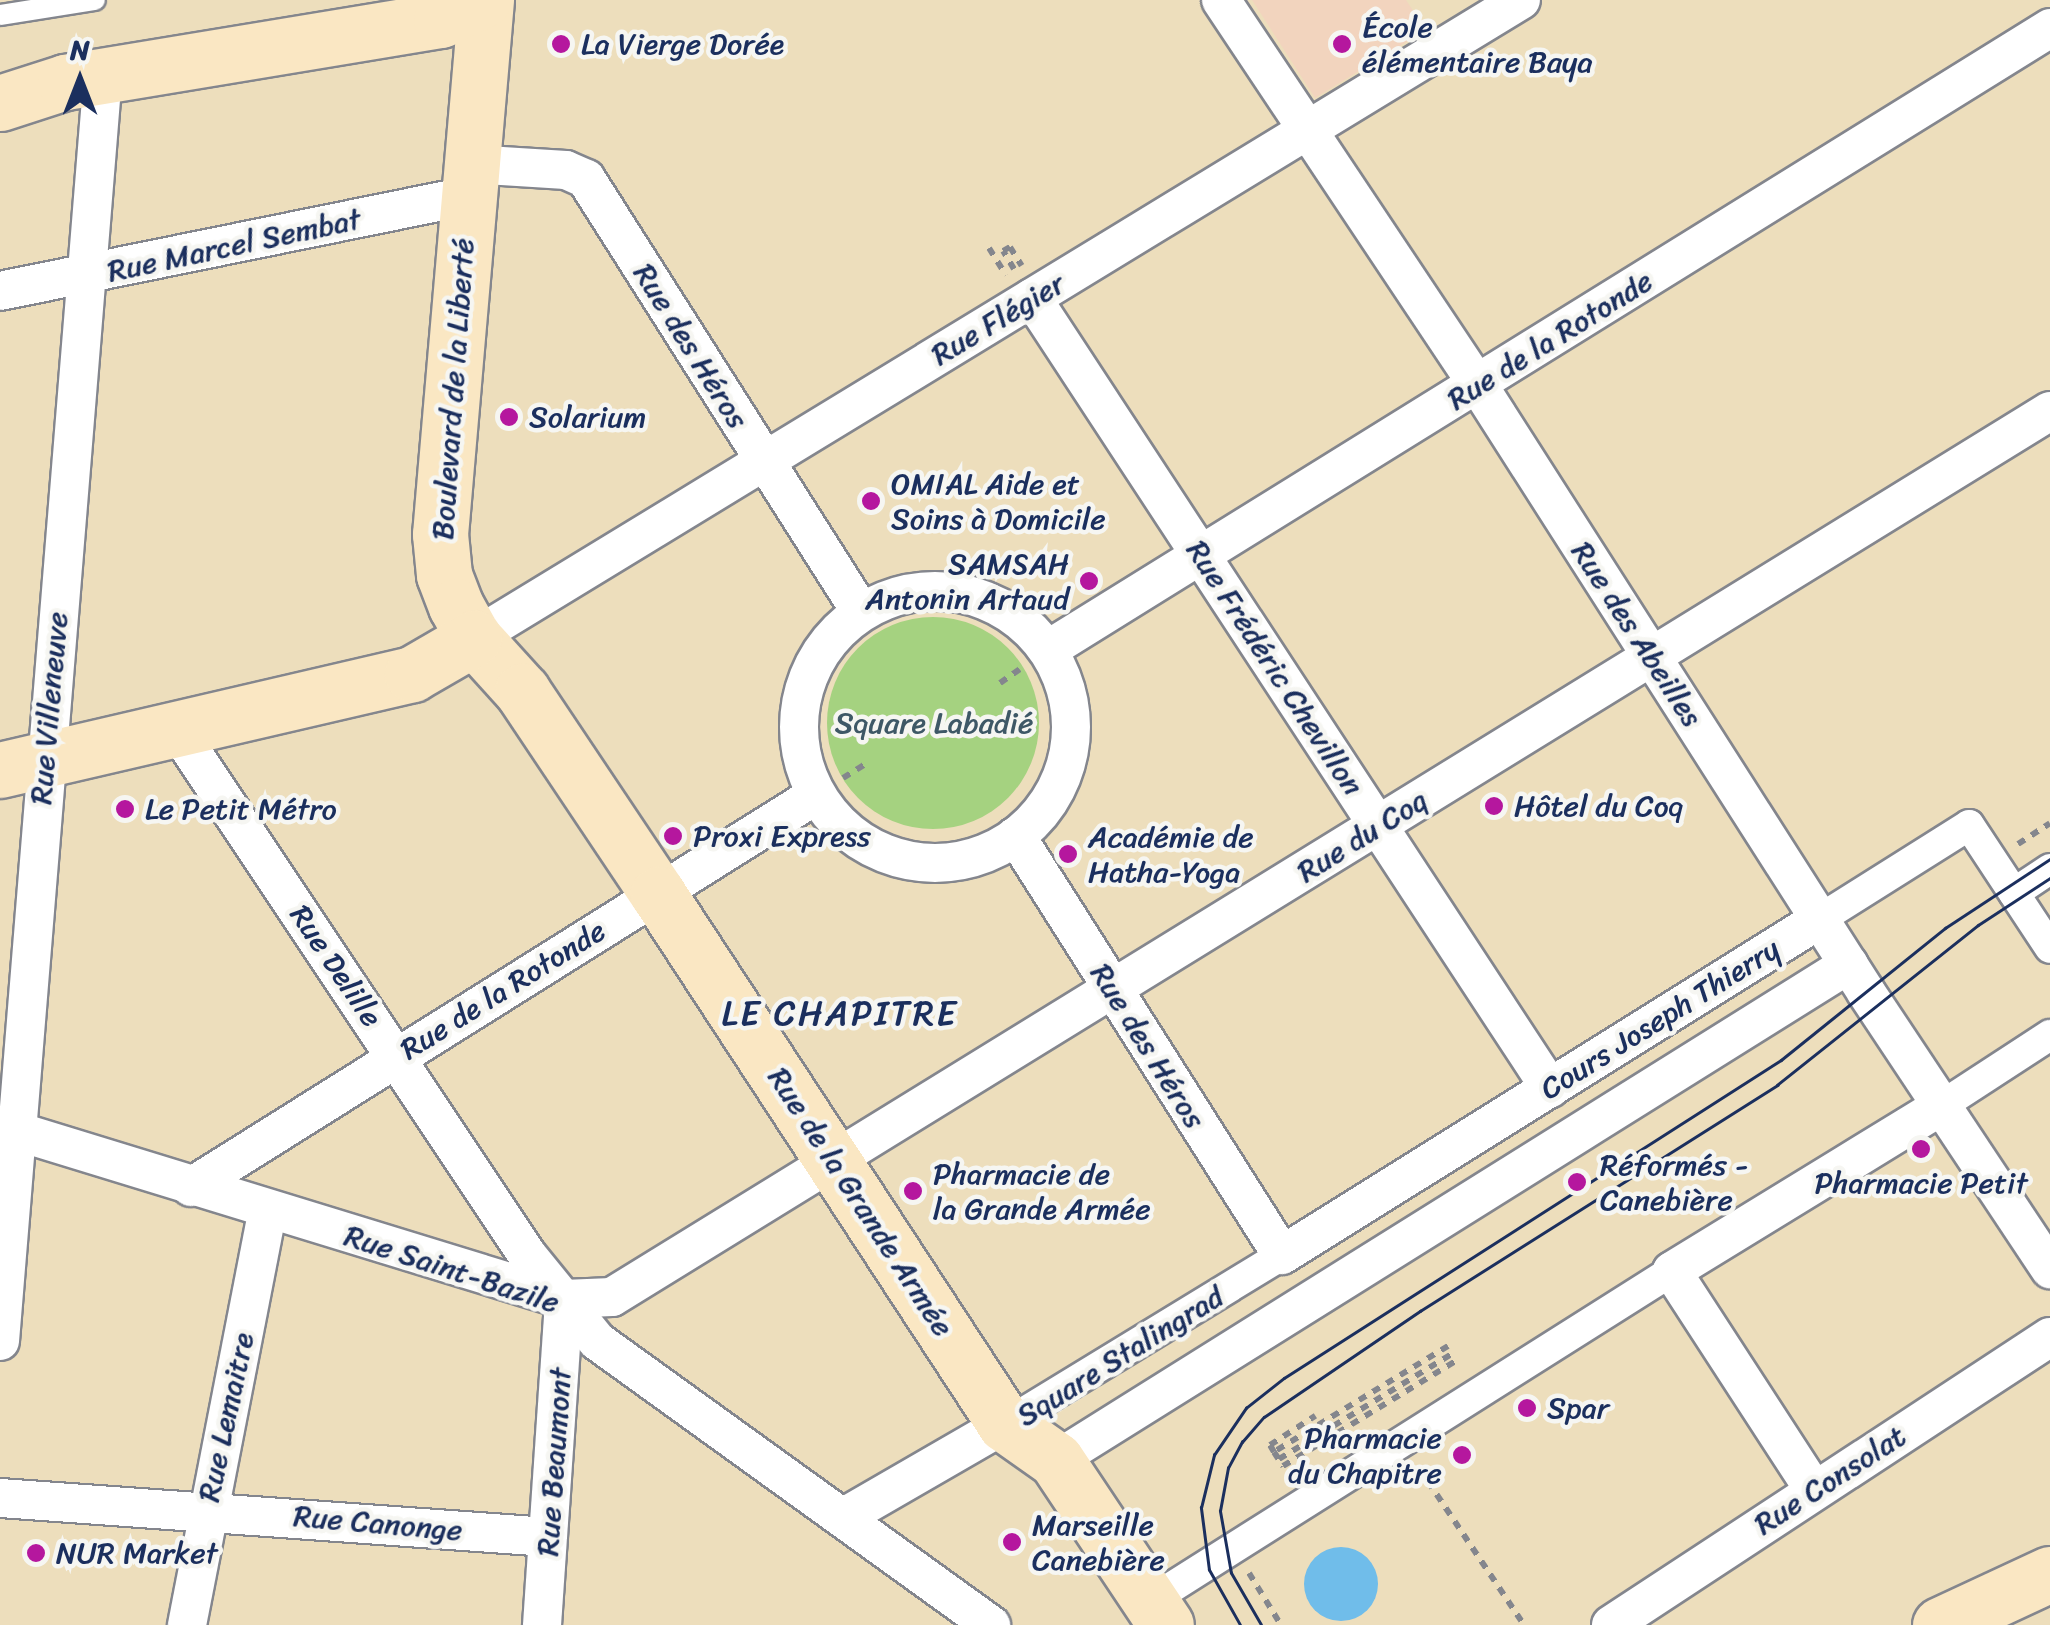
<!DOCTYPE html>
<html>
<head>
<meta charset="utf-8">
<style>
	body { margin:0 }
	#map { position:relative; width:2050px; height:1625px; overflow:hidden; background:#eddebc; font-family:Sriracha,sans-serif }
	div>[style] { position:absolute }
	.built>* { inset:0; background:#f2d4be }
	.green>* { inset:0; background:#a5d280 }
	.round { border-radius:50% }
	.water>* { inset:0; background:#70bdea }
	.path>* { height:6px; margin-top:-3px; transform-origin:0; background:repeating-linear-gradient(90deg,#84868d 0 8px,transparent 0 16px) }
	.roads { filter:drop-shadow(2px 0 #84868d) drop-shadow(-2px 0 #84868d) drop-shadow(0 2px #84868d) drop-shadow(0 -2px #84868d) }
	.service>* { height:20px; margin:-10px; padding:0 10px; transform-origin:10px; border-radius:10px; background:#fff }
	.pedestrian>* { height:30px; margin:-15px; padding:0 15px; transform-origin:15px; border-radius:15px; background:#fff }
	.minor>* { height:38px; margin:-19px; padding:0 19px; transform-origin:19px; border-radius:19px; background:#fff }
	.minor>.ring { margin:-19px; padding:0; box-sizing:content-box; background:none; border:38px solid #fff; border-radius:50% }
	.secondary>* { height:55px; margin:-27.5px; padding:0 27.5px; transform-origin:27.5px; border-radius:27.5px; background:#fae7c3 }
	.tram>* { height:2.5px; margin:-1.25px; padding:0 1.25px; transform-origin:1.25px; border-radius:1.25px; background:#1b2f5e }
	.dots>* { width:28px; height:28px; translate:-50% -50%; box-sizing:border-box; border:5px solid #f6f6f2; border-radius:50% }
	span { translate:-50% -50%; white-space:nowrap; text-align:center; line-height:1.15; -webkit-text-stroke:9px #f6f6f2; paint-order:stroke }
	.poi-label { font-size:30px; color:#1b2f5e }
	.left { translate:0 -50%; text-align:left }
	.right { translate:-100% -50%; text-align:right }
	.street-label { font-size:30px; color:#1b2f5e }
	.park-label { font-size:30px; color:#3e5866 }
	.quarter-label { font-size:35px; color:#1b2f5e; letter-spacing:2.5px }
	.north { position:absolute; left:30px; top:30px; width:100px; height:100px; -webkit-text-stroke:8px #f6f6f2; paint-order:stroke; rotate:0deg; font-size:28px; font-weight:700; line-height:40px; text-align:center; color:#1b2f5e }
	.north::after { content:''; display:block; margin:auto; width:35px; height:45px; background:#1b2f5e; clip-path:polygon(50% 0,100% 100%,50% 72%,0 100%) }
</style>
</head>
<body>
<div id="map">
	<div class="built">
		<i style="clip-path:polygon(1252px 0,1406px 0,1426px 30px,1315px 98px)"></i>
	</div>
	<div class="green">
		<i class="round" style="left:827px;top:617px;width:212px;height:212px"></i>
	</div>
	<div class="water">
		<i class="round" style="left:1304px;top:1547px;width:74px;height:74px"></i>
	</div>
	<div class="path">
		<i style="left:989px;top:248px;width:32px;rotate:58deg"></i>
		<i style="left:1014px;top:269px;width:21px;rotate:-121deg"></i>
		<i style="left:1003px;top:251px;width:8px;rotate:-30deg"></i>
		<i style="left:1010px;top:247px;width:22px;rotate:58deg"></i>
		<i style="left:1000px;top:683px;width:24px;rotate:-35deg"></i>
		<i style="left:843px;top:778px;width:28px;rotate:-32deg"></i>
		<i style="left:2018px;top:844px;width:38px;rotate:-33deg"></i>
		<i style="left:1448px;top:1346px;width:204px;rotate:148.7deg"></i>
		<i style="left:1274px;top:1452px;width:17px;rotate:57deg"></i>
		<i style="left:1283px;top:1466px;width:204px;rotate:-31.3deg"></i>
		<i style="left:1274px;top:1452px;width:8px;rotate:-120deg"></i>
		<i style="left:1270px;top:1445px;width:54px;rotate:-32.8deg"></i>
		<i style="left:1279px;top:1459px;width:204px;rotate:-31.3deg"></i>
		<i style="left:1419px;top:1468px;width:189px;rotate:56.2deg"></i>
		<i style="left:1249px;top:1573px;width:61px;rotate:58.4deg"></i>
	</div>
	<div class="roads">
		<div class="service">
			<i style="left:0;top:15px;width:96px;rotate:-9deg"></i>
		</div>
		<div class="pedestrian">
			<i style="left:2014px;top:893px;width:43px;rotate:-33.7deg"></i>
			<i style="left:1820px;top:919px;width:176px;rotate:-32.2deg"></i>
			<i style="left:1969px;top:825px;width:147px;rotate:56.6deg"></i>
			<i style="left:1941px;top:1106px;width:130px;rotate:-33.1deg"></i>
			<i style="left:1005px;top:1424px;width:324px;rotate:-31.4deg"></i>
			<i style="left:1150px;top:1601px;width:618px;rotate:-32.3deg"></i>
		</div>
		<div class="minor">
			<i style="left:1221px;top:0;width:463px;rotate:56.3deg"></i>
			<i style="left:1478px;top:385px;width:720px;rotate:57.41deg"></i>
			<i style="left:1866px;top:992px;width:333px;rotate:56.4deg"></i>
			<i style="left:470px;top:164px;width:96px;rotate:3.6deg"></i>
			<i style="left:566px;top:170px;width:22px;rotate:24deg"></i>
			<i style="left:586px;top:179px;width:513px;rotate:57.58deg"></i>
			<i style="left:0;top:291px;width:477px;rotate:-11.5deg"></i>
			<i style="left:1032px;top:298px;width:945px;rotate:56.75deg"></i>
			<i class="ring" style="left:799px;top:591px;width:234px;height:234px"></i>
			<i style="left:474px;top:638px;width:1226px;rotate:-31.36deg"></i>
			<i style="left:1049px;top:649px;width:1178px;rotate:-31.81deg"></i>
			<i style="left:178px;top:731px;width:631px;rotate:56.31deg"></i>
			<i style="left:528px;top:1256px;width:109px;rotate:50.9deg"></i>
			<i style="left:597px;top:1341px;width:486px;rotate:35.8deg"></i>
			<i style="left:1016px;top:836px;width:496px;rotate:57.6deg"></i>
			<i style="left:1282px;top:1255px;width:634px;rotate:-31.99deg"></i>
			<i style="left:0;top:1126px;width:590px;rotate:17.05deg"></i>
			<i style="left:564px;top:1299px;width:48px;rotate:-2.4deg"></i>
			<i style="left:612px;top:1297px;width:1689px;rotate:-31.64deg"></i>
			<i style="left:191px;top:1187px;width:738px;rotate:-32.1deg"></i>
			<i style="left:0;top:1341px;width:1270px;rotate:-85.35deg"></i>
			<i style="left:1056px;top:1460px;width:935px;rotate:-32.02deg"></i>
			<i style="left:1814px;top:1490px;width:261px;rotate:-123deg"></i>
			<i style="left:1672px;top:1271px;width:316px;rotate:-31.5deg"></i>
			<i style="left:0;top:1498px;width:549px;rotate:4.07deg"></i>
			<i style="left:844px;top:1517px;width:186px;rotate:-30deg"></i>
			<i style="left:187px;top:1625px;width:423px;rotate:-79deg"></i>
			<i style="left:542px;top:1625px;width:327px;rotate:-86.1deg"></i>
			<i style="left:1611px;top:1625px;width:525px;rotate:-33.27deg"></i>
		</div>
		<div class="secondary">
			<i style="left:486px;top:0;width:536px;rotate:94.92deg"></i>
			<i style="left:440px;top:534px;width:41px;rotate:84.4deg"></i>
			<i style="left:444px;top:575px;width:33px;rotate:69deg"></i>
			<i style="left:456px;top:606px;width:37px;rotate:61deg"></i>
			<i style="left:474px;top:638px;width:72px;rotate:47.8deg"></i>
			<i style="left:522px;top:691px;width:244px;rotate:56.2deg"></i>
			<i style="left:658px;top:894px;width:633px;rotate:56.79deg"></i>
			<i style="left:1005px;top:1424px;width:62px;rotate:35.2deg"></i>
			<i style="left:1056px;top:1460px;width:198px;rotate:56.3deg"></i>
			<i style="left:0;top:103px;width:68px;rotate:-17.9deg"></i>
			<i style="left:65px;top:82px;width:381px;rotate:-9.4deg"></i>
			<i style="left:441px;top:20px;width:47px;rotate:-25.5deg"></i>
			<i style="left:0;top:770px;width:423px;rotate:-13.1deg"></i>
			<i style="left:412px;top:674px;width:72px;rotate:-30.1deg"></i>
			<i style="left:1940px;top:1625px;width:121px;rotate:-24.9deg"></i>
		</div>
	</div>
	<div class="tram">
		<i style="left:1240px;top:1625px;width:63px;rotate:-119.4deg"></i>
		<i style="left:1209px;top:1570px;width:63px;rotate:-97.4deg"></i>
		<i style="left:1201px;top:1508px;width:55px;rotate:-76.2deg"></i>
		<i style="left:1214px;top:1455px;width:57px;rotate:-55.8deg"></i>
		<i style="left:1246px;top:1408px;width:48px;rotate:-38.3deg"></i>
		<i style="left:1284px;top:1378px;width:590px;rotate:-32.61deg"></i>
		<i style="left:1781px;top:1060px;width:211px;rotate:-38.8deg"></i>
		<i style="left:1945px;top:928px;width:126px;rotate:-33.3deg"></i>
		<i style="left:1261px;top:1625px;width:60px;rotate:-120deg"></i>
		<i style="left:1231px;top:1573px;width:63px;rotate:-100.1deg"></i>
		<i style="left:1220px;top:1511px;width:44px;rotate:-79.5deg"></i>
		<i style="left:1228px;top:1468px;width:30px;rotate:-62deg"></i>
		<i style="left:1242px;top:1442px;width:33px;rotate:-49deg"></i>
		<i style="left:1264px;top:1417px;width:189px;rotate:-34.2deg"></i>
		<i style="left:1420px;top:1311px;width:423px;rotate:-32.3deg"></i>
		<i style="left:1777px;top:1085px;width:257px;rotate:-38.5deg"></i>
		<i style="left:1978px;top:925px;width:86px;rotate:-33.1deg"></i>
	</div>
	<div class="dots">
		<i style="left:561px;top:44px;background:#b5179e"></i>
		<i style="left:1342px;top:44px;background:#b5179e"></i>
		<i style="left:509px;top:417px;background:#b5179e"></i>
		<i style="left:871px;top:501px;background:#b5179e"></i>
		<i style="left:1089px;top:581px;background:#b5179e"></i>
		<i style="left:1494px;top:806px;background:#b5179e"></i>
		<i style="left:125px;top:809px;background:#b5179e"></i>
		<i style="left:673px;top:836px;background:#b5179e"></i>
		<i style="left:1068px;top:854px;background:#b5179e"></i>
		<i style="left:1921px;top:1149px;background:#b5179e"></i>
		<i style="left:1577px;top:1182px;background:#b5179e"></i>
		<i style="left:913px;top:1191px;background:#b5179e"></i>
		<i style="left:1527px;top:1408px;background:#b5179e"></i>
		<i style="left:1462px;top:1455px;background:#b5179e"></i>
		<i style="left:1012px;top:1542px;background:#b5179e"></i>
		<i style="left:36px;top:1553px;background:#b5179e"></i>
	</div>
	<div class="poi-label">
		<span class="left" style="left:1362px;top:44px">École<br>élémentaire Baya</span>
		<span class="left" style="left:581px;top:44px">La Vierge Dorée</span>
		<span class="left" style="left:529px;top:417px">Solarium</span>
		<span class="left" style="left:891px;top:501px">OMIAL Aide et<br>Soins à Domicile</span>
		<span class="right" style="left:1069px;top:581px">SAMSAH<br>Antonin Artaud</span>
		<span class="left" style="left:1514px;top:806px">Hôtel du Coq</span>
		<span class="left" style="left:145px;top:809px">Le Petit Métro</span>
		<span class="left" style="left:693px;top:836px">Proxi Express</span>
		<span class="left" style="left:1088px;top:854px">Académie de<br>Hatha-Yoga</span>
		<span class="left" style="left:1600px;top:1182px">Réformés -<br>Canebière</span>
		<span class="left" style="left:933px;top:1191px">Pharmacie de<br>la Grande Armée</span>
		<span style="left:1921px;top:1183px">Pharmacie Petit</span>
		<span class="left" style="left:1547px;top:1408px">Spar</span>
		<span class="right" style="left:1442px;top:1455px">Pharmacie<br>du Chapitre</span>
		<span class="left" style="left:1032px;top:1542px">Marseille<br>Canebière</span>
		<span class="left" style="left:56px;top:1553px">NUR Market</span>
	</div>
	<div class="street-label">
		<span style="left:234px;top:245px;rotate:-12deg">Rue Marcel Sembat</span>
		<span style="left:998px;top:319px;rotate:-31deg">Rue Flégier</span>
		<span style="left:1550px;top:340px;rotate:-32deg">Rue de la Rotonde</span>
		<span style="left:691px;top:346px;rotate:58deg">Rue des Héros</span>
		<span style="left:453px;top:389px;rotate:-86deg">Boulevard de la Liberté</span>
		<span style="left:1637px;top:634px;rotate:57deg">Rue des Abeilles</span>
		<span style="left:1275px;top:668px;rotate:57deg">Rue Frédéric Chevillon</span>
		<span style="left:49px;top:708px;rotate:-85deg">Rue Villeneuve</span>
		<span style="left:1362px;top:836px;rotate:-32deg">Rue du Coq</span>
		<span style="left:336px;top:966px;rotate:56deg">Rue Delille</span>
		<span style="left:503px;top:990px;rotate:-32deg">Rue de la Rotonde</span>
		<span style="left:1660px;top:1019px;rotate:-32deg">Cours Joseph Thierry</span>
		<span style="left:1148px;top:1046px;rotate:58deg">Rue des Héros</span>
		<span style="left:861px;top:1202px;rotate:57deg">Rue de la Grande Armée</span>
		<span style="left:452px;top:1269px;rotate:18deg">Rue Saint-Bazile</span>
		<span style="left:1120px;top:1356px;rotate:-32deg">Square Stalingrad</span>
		<span style="left:226px;top:1417px;rotate:-78deg">Rue Lemaitre</span>
		<span style="left:554px;top:1462px;rotate:-86deg">Rue Beaumont</span>
		<span style="left:1830px;top:1480px;rotate:-33deg">Rue Consolat</span>
		<span style="left:378px;top:1523px;rotate:5deg">Rue Canonge</span>
	</div>
	<div class="park-label">
		<span style="left:934px;top:723px">Square Labadié</span>
	</div>
	<div class="quarter-label">
		<span style="left:840px;top:1013px">LE CHAPITRE</span>
	</div>
	<div class="north">N</div>
</div>
</body>
</html>
